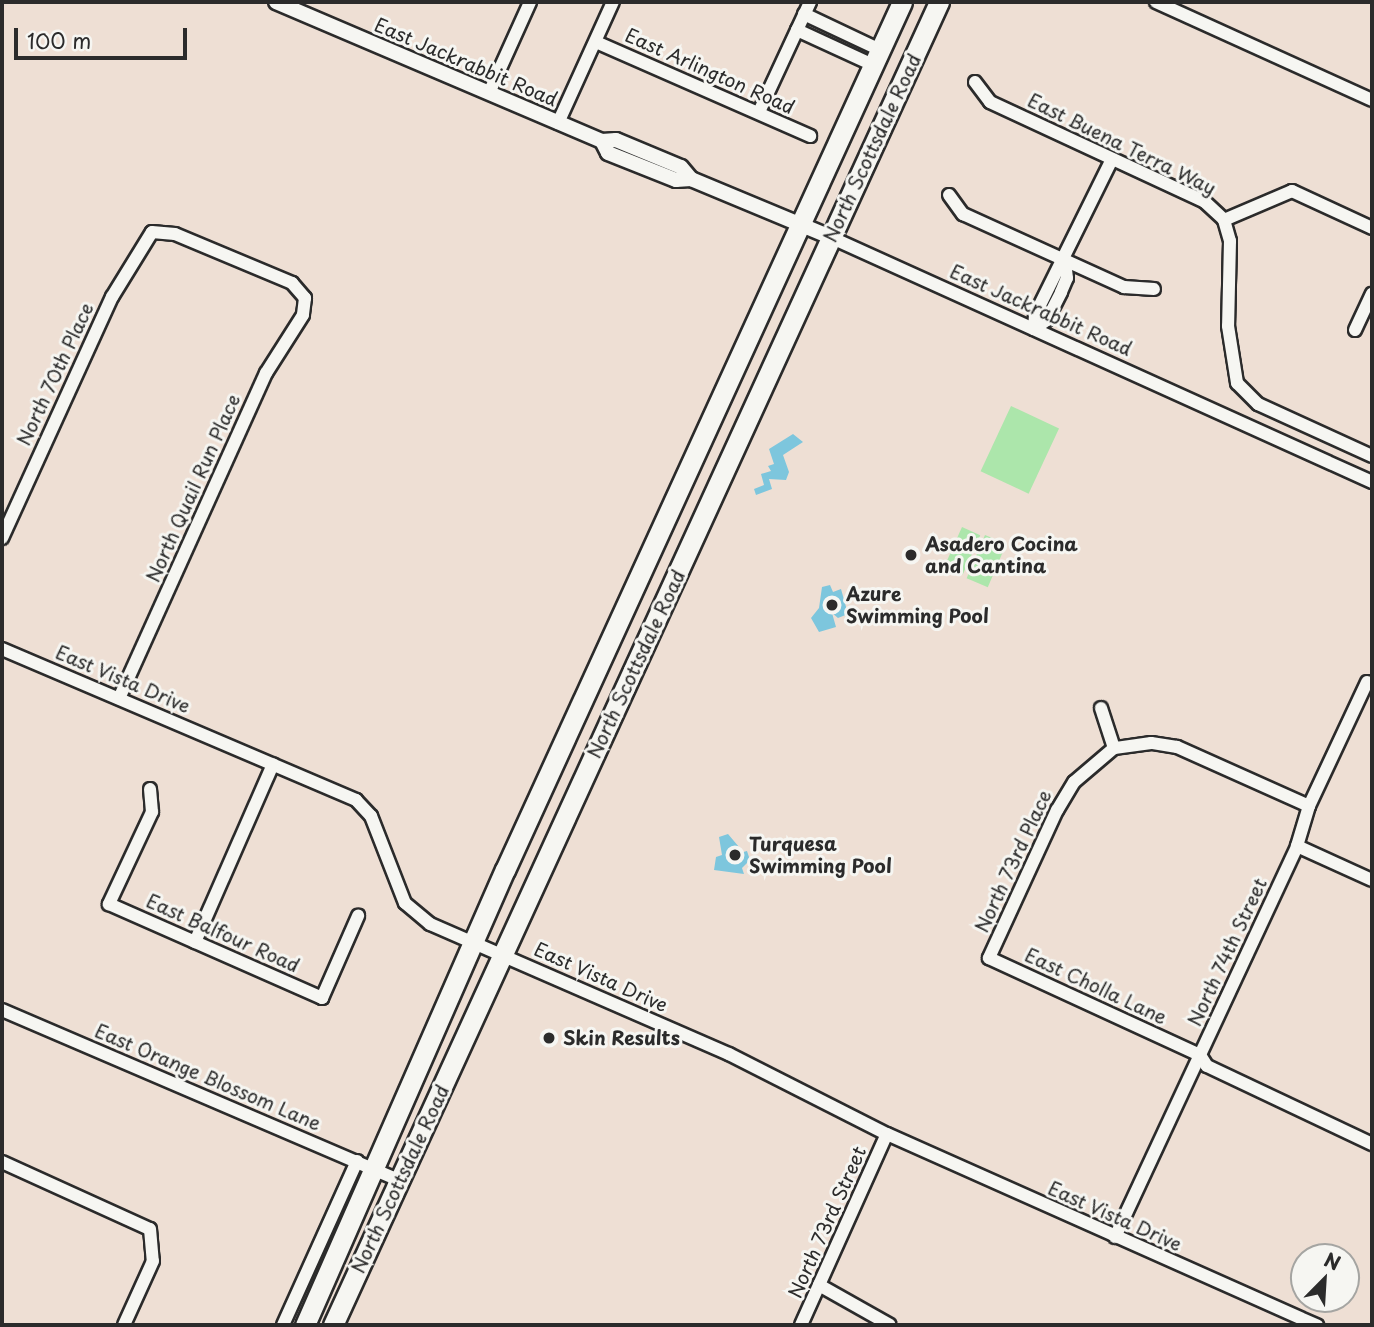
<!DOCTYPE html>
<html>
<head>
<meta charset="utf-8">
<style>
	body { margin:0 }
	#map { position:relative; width:1374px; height:1327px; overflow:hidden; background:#eedfd4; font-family:"Playpen Sans",sans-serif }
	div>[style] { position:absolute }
	.green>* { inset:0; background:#ace6ab; transform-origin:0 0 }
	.water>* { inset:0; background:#7dc6dd }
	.roads { filter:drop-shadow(2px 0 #2b2b2b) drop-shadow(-2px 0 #2b2b2b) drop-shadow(0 2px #2b2b2b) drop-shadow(0 -2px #2b2b2b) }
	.minor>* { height:12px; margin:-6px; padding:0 6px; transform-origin:6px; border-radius:6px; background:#f6f6f2 }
	.tertiary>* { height:14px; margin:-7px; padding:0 7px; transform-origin:7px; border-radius:7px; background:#f6f6f2 }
	.primary>* { height:19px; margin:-9.5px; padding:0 9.5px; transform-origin:9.5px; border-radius:9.5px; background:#f6f6f2 }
	.dots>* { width:19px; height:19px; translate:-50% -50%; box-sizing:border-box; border:4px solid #f6f6f2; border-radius:50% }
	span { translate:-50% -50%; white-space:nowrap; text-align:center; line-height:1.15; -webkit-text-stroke:6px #f6f6f2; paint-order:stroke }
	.street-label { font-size:19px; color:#2b2b2b }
	.poi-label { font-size:19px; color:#2b2b2b; font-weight:700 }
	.left { translate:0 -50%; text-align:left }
	.frame { position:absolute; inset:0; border:4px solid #2b2b2b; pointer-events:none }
	.north { position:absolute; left:1290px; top:1243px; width:70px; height:70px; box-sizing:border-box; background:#f6f6f2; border:2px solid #a5a5a2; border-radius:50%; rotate:24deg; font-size:19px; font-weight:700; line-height:28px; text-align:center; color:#2b2b2b }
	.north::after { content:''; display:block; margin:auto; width:24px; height:32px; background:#2b2b2b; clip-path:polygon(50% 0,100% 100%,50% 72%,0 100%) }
	.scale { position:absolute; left:14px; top:28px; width:173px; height:32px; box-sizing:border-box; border:4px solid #2b2b2b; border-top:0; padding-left:9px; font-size:21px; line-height:24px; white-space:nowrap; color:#2b2b2b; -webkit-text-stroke:5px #f6f6f2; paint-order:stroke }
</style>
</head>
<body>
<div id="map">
	<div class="green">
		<i style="left:1011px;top:406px;width:53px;height:72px;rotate:25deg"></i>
		<i style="left:962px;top:527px;width:20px;height:43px;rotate:24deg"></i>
		<i style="left:985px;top:535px;width:23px;height:47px;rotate:23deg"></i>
	</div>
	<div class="water">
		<i style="clip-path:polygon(793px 434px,803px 442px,783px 455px,789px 472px,786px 480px,769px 479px,772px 489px,756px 495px,754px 489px,764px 485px,761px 474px,771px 471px,768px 466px,774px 464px,769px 449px)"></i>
		<i style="clip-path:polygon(830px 585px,833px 592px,841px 589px,848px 614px,838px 618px,832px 613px,836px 627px,819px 632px,811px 618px,819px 608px,822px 587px)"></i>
		<i style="clip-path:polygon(728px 834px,739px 847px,734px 849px,736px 854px,747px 851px,750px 860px,742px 868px,744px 874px,714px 870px,716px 857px,722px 855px,719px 837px)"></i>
	</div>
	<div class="roads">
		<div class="minor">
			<i style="left:1156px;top:2px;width:237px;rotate:24.4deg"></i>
			<i style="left:804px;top:14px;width:84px;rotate:25.3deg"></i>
			<i style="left:797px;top:30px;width:84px;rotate:24.7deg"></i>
			<i style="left:596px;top:42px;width:234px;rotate:23.7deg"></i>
			<i style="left:975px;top:82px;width:25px;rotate:53deg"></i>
			<i style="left:990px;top:102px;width:237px;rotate:24.9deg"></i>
			<i style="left:1205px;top:202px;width:26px;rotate:43deg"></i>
			<i style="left:489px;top:93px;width:100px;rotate:-65.7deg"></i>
			<i style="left:759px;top:112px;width:121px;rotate:-65.1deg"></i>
			<i style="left:558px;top:123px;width:133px;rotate:-65.6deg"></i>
			<i style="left:949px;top:195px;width:24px;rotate:54deg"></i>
			<i style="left:963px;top:214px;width:177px;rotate:24.4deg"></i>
			<i style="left:1124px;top:287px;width:30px;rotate:4deg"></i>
			<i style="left:1224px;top:220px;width:22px;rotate:74deg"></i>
			<i style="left:1230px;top:241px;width:85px;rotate:91.3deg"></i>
			<i style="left:1228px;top:326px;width:58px;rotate:81deg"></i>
			<i style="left:1237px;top:383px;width:30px;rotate:45deg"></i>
			<i style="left:1258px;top:404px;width:125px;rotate:24.5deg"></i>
			<i style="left:1224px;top:220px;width:74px;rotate:-23.1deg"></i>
			<i style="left:1292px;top:191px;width:88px;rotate:24.8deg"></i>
			<i style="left:830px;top:237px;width:595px;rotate:24.32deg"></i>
			<i style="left:1034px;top:329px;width:14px;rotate:-86deg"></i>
			<i style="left:1035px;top:315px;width:174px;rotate:-63.7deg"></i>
			<i style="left:1034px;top:329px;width:16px;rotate:-35deg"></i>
			<i style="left:1047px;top:320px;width:31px;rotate:-63deg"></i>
			<i style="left:1061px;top:292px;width:15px;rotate:-67deg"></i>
			<i style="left:1067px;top:278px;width:17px;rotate:-97deg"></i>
			<i style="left:1355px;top:330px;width:40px;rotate:-65deg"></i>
			<i style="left:2px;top:538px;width:265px;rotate:-65.5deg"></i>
			<i style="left:112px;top:297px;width:76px;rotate:-58.4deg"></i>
			<i style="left:152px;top:232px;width:23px;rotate:5deg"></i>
			<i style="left:175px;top:234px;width:127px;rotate:22.7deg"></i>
			<i style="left:292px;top:283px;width:20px;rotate:49deg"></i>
			<i style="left:305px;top:298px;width:17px;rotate:97deg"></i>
			<i style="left:303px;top:315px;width:69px;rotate:122.5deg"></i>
			<i style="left:266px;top:373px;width:357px;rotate:114.3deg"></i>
			<i style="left:2px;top:649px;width:385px;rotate:23.1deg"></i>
			<i style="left:356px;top:800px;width:22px;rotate:47deg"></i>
			<i style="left:371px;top:816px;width:93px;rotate:68.7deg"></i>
			<i style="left:405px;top:903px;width:33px;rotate:40deg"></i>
			<i style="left:430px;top:924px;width:326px;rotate:23.5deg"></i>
			<i style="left:729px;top:1054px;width:177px;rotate:26.9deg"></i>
			<i style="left:887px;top:1134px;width:471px;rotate:24deg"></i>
			<i style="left:1101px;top:708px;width:42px;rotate:72deg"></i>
			<i style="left:150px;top:789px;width:23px;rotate:85deg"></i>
			<i style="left:152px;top:812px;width:102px;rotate:115.1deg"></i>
			<i style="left:109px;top:904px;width:233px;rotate:23.8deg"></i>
			<i style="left:322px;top:998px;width:90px;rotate:-66.3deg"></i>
			<i style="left:1309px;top:806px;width:145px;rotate:-155.9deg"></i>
			<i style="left:1177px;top:747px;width:26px;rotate:-171deg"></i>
			<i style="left:1151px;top:743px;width:37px;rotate:172deg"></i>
			<i style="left:1114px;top:748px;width:52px;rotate:139.6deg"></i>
			<i style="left:1074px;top:782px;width:33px;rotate:121deg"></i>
			<i style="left:1057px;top:810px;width:163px;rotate:114.7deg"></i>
			<i style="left:989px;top:958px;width:232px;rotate:24.7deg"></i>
			<i style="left:1200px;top:1055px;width:13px;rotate:58deg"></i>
			<i style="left:1207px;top:1066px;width:183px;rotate:25.3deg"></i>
			<i style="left:1297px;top:846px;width:82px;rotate:24.4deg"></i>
			<i style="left:195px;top:942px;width:194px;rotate:-66.3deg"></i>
			<i style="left:2px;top:1010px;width:432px;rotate:23.2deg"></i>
			<i style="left:2px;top:1162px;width:162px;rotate:24.4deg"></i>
			<i style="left:150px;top:1229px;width:32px;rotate:85deg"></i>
			<i style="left:153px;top:1261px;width:70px;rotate:114.4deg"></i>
			<i style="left:1115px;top:1237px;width:431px;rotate:-65deg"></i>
			<i style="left:1297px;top:846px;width:42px;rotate:-73.3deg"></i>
			<i style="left:1309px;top:806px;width:137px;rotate:-64.9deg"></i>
			<i style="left:819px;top:1285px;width:81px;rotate:29.4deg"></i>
			<i style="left:283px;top:1325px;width:180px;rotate:-65.7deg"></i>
			<i style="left:801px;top:1325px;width:209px;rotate:-65.8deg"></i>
		</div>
		<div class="tertiary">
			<i style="left:276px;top:2px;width:354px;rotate:23.1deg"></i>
			<i style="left:602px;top:141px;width:14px;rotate:-4deg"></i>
			<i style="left:616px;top:140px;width:70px;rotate:22.6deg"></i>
			<i style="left:681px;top:167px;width:16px;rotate:50deg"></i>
			<i style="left:691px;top:179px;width:151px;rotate:22.6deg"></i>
			<i style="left:602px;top:141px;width:13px;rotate:63deg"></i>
			<i style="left:608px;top:153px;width:73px;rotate:21.7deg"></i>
			<i style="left:676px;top:180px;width:15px;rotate:-4deg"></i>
		</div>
		<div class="primary">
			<i style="left:305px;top:1325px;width:497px;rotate:-66.3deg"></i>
			<i style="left:505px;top:870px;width:954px;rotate:-65.42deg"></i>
			<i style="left:333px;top:1325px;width:1455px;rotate:-65.39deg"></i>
		</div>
	</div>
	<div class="dots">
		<i style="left:911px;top:555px;background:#2b2b2b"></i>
		<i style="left:832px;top:605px;background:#2b2b2b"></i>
		<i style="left:735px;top:855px;background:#2b2b2b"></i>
		<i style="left:549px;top:1038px;background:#2b2b2b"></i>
	</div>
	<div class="street-label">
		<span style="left:466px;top:62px;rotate:23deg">East Jackrabbit Road</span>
		<span style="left:710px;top:71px;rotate:24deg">East Arlington Road</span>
		<span style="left:1122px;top:144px;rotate:26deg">East Buena Terra Way</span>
		<span style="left:872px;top:148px;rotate:-65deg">North Scottsdale Road</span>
		<span style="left:1041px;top:310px;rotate:24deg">East Jackrabbit Road</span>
		<span style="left:55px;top:374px;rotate:-65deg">North 70th Place</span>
		<span style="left:193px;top:488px;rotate:-66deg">North Quail Run Place</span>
		<span style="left:636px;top:664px;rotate:-65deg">North Scottsdale Road</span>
		<span style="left:123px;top:679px;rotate:23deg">East Vista Drive</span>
		<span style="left:1013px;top:861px;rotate:-65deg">North 73rd Place</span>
		<span style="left:223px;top:933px;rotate:24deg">East Balfour Road</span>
		<span style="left:1227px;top:952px;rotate:-65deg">North 74th Street</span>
		<span style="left:601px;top:977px;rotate:24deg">East Vista Drive</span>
		<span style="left:1096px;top:986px;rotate:25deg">East Cholla Lane</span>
		<span style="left:208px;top:1077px;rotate:23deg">East Orange Blossom Lane</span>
		<span style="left:400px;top:1179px;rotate:-65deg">North Scottsdale Road</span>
		<span style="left:1115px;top:1216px;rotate:24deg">East Vista Drive</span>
		<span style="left:827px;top:1222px;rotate:-66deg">North 73rd Street</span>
	</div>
	<div class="poi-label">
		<span class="left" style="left:925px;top:555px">Asadero Cocina<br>and Cantina</span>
		<span class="left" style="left:846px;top:605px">Azure<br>Swimming Pool</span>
		<span class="left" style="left:749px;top:855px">Turquesa<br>Swimming Pool</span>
		<span class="left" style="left:563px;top:1038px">Skin Results</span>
	</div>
	<div class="frame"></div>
	<div class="north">N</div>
	<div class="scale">100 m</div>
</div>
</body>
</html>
